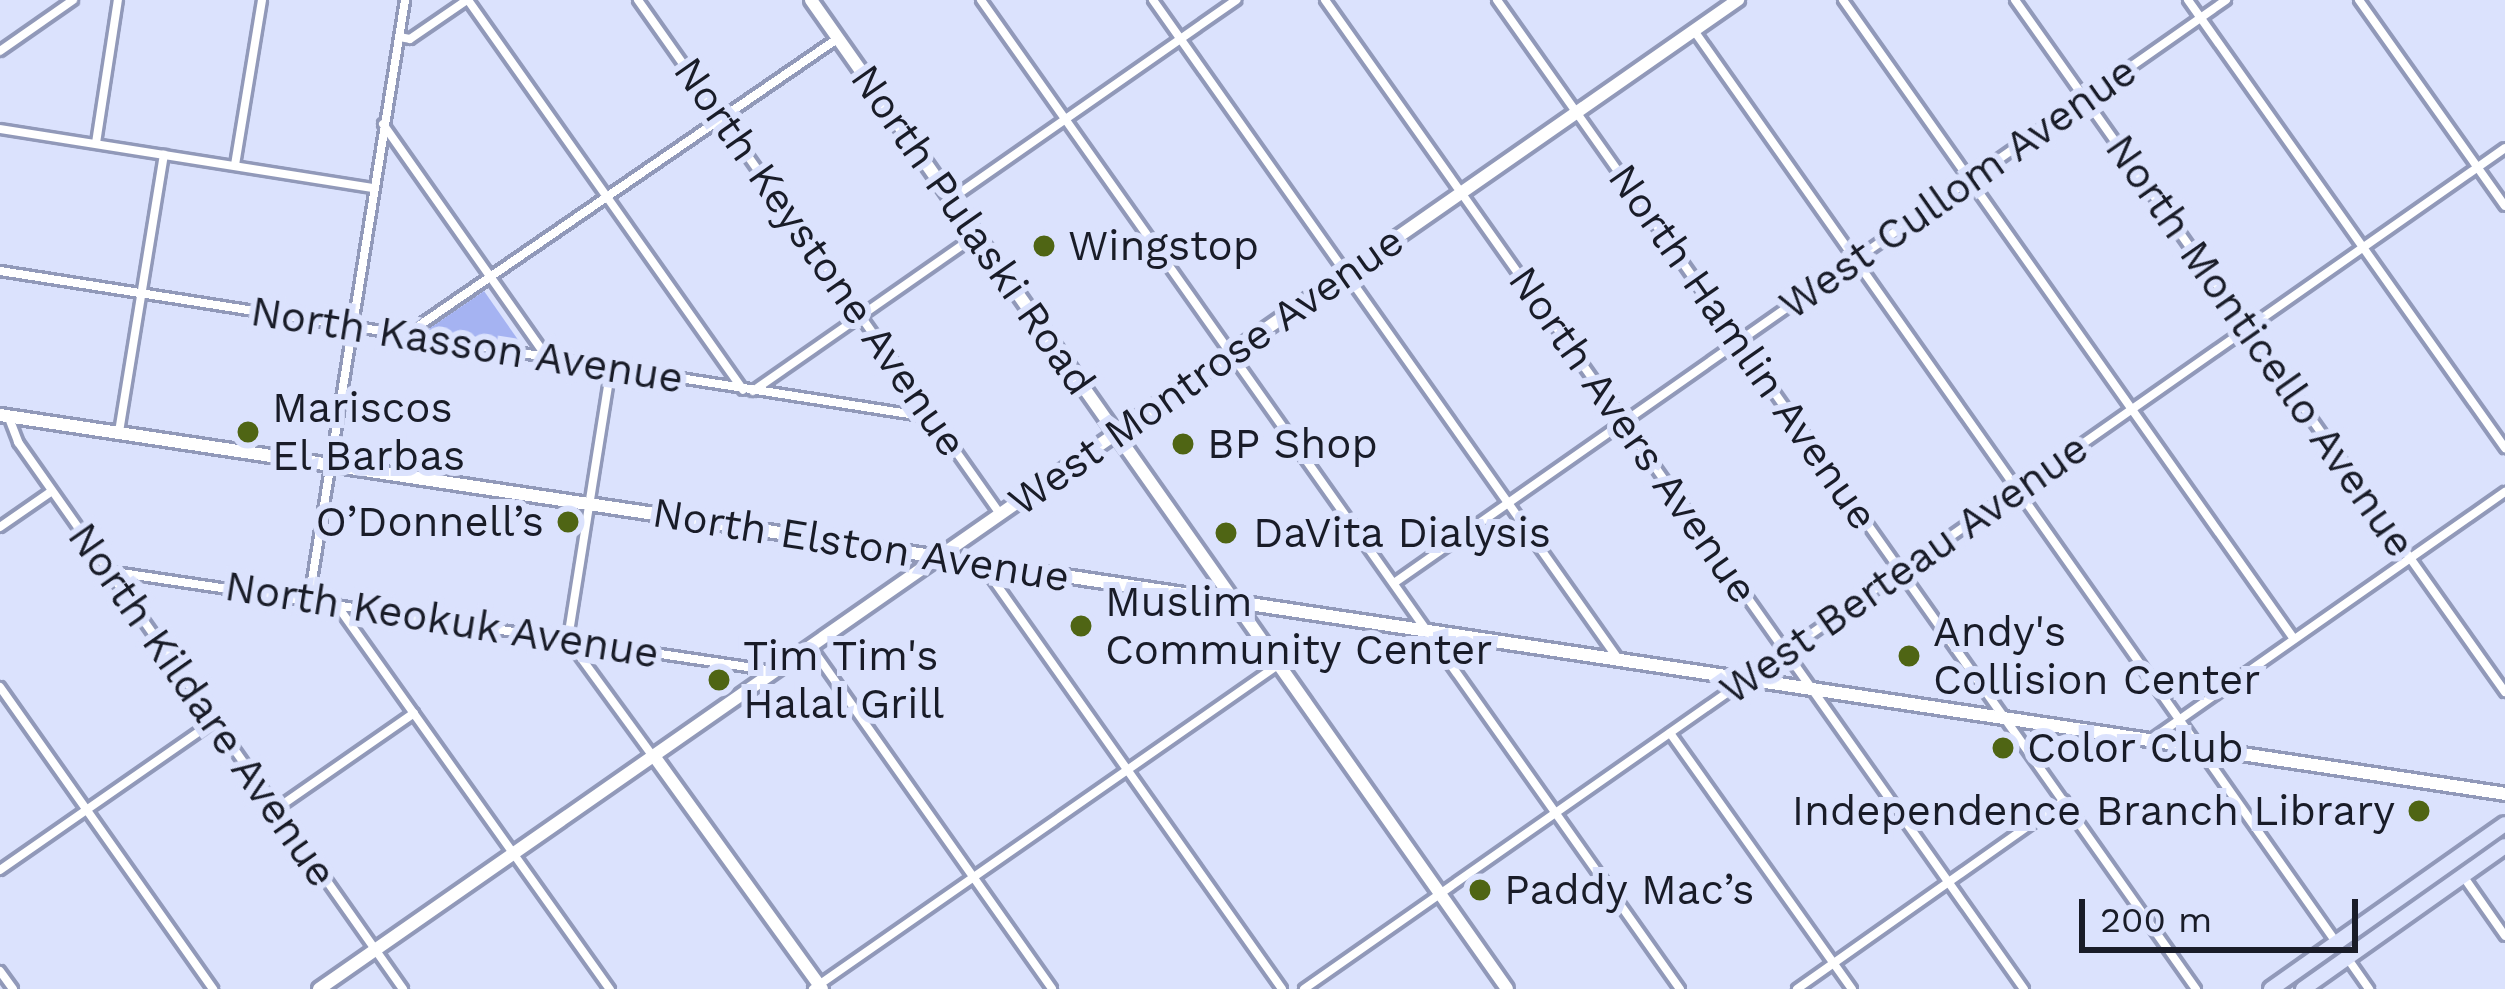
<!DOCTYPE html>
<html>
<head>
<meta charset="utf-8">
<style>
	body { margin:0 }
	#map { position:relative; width:2505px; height:989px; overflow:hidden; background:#dbe2fd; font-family:"Work Sans",sans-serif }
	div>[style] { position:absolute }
	.green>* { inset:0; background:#a5b3f2 }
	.roads { filter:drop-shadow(3px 0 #9199b9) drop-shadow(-3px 0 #9199b9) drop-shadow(0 3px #9199b9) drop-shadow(0 -3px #9199b9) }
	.street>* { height:8px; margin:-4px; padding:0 4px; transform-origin:4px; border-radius:4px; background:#fff }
	.secondary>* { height:12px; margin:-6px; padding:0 6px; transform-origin:6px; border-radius:6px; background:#fff }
	.primary>* { height:14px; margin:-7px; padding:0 7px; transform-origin:7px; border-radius:7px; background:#dde4fe }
	.dots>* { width:33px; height:33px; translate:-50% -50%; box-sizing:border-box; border:6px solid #dbe2fd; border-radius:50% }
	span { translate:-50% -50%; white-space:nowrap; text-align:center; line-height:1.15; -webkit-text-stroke:12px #dbe2fd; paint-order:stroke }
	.street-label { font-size:42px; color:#191c28 }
	.poi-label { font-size:42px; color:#191c28 }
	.left { translate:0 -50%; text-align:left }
	.right { translate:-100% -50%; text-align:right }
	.scale { position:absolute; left:2079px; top:899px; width:279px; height:54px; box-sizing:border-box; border:6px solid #191c28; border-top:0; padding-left:15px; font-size:36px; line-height:42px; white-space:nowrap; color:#191c28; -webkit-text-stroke:9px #dbe2fd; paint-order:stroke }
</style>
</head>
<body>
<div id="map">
	<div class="green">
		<i style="clip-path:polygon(484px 291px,521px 344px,427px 330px)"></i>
	</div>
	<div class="roads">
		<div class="street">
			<i style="left:468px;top:0;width:477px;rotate:54.8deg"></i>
			<i style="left:638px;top:0;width:629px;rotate:54.84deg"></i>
			<i style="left:981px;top:0;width:1211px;rotate:54.75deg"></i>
			<i style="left:1153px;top:0;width:808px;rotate:54.78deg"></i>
			<i style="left:1325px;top:0;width:1211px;rotate:54.75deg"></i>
			<i style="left:1497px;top:0;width:1211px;rotate:54.75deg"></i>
			<i style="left:1843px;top:0;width:782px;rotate:54.79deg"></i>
			<i style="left:2015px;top:0;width:848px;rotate:54.7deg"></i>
			<i style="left:2188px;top:0;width:549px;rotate:54.72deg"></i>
			<i style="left:2359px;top:0;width:252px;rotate:54.7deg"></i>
			<i style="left:1695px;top:32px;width:1113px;rotate:54.84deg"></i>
			<i style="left:399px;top:37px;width:11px;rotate:10deg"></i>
			<i style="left:410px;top:39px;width:69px;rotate:-34.4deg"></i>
			<i style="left:0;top:51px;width:89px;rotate:-34.9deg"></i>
			<i style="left:383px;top:124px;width:285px;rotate:54.9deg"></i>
			<i style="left:0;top:129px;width:378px;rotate:9deg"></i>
			<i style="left:96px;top:143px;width:145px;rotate:-81.3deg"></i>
			<i style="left:235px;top:165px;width:167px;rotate:-80.7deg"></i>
			<i style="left:951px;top:199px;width:348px;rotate:-34.9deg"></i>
			<i style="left:0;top:271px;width:945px;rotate:8.94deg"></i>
			<i style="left:404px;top:336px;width:525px;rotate:-34.45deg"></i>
			<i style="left:611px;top:367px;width:276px;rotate:99deg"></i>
			<i style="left:568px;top:640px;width:142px;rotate:53.9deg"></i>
			<i style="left:753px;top:391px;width:271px;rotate:-34.9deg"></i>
			<i style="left:9px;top:418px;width:26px;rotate:69deg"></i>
			<i style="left:18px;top:442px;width:669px;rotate:54.86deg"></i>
			<i style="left:119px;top:432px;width:281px;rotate:-80.8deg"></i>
			<i style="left:0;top:527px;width:63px;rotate:-34.7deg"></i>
			<i style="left:982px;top:564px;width:520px;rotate:54.78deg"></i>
			<i style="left:108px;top:571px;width:673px;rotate:8.54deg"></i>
			<i style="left:1394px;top:583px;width:1016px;rotate:-35.02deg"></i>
			<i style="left:309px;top:599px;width:607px;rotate:-80.89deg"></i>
			<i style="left:336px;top:604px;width:473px;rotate:54.6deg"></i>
			<i style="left:811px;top:647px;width:418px;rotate:54.8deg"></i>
			<i style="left:0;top:687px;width:370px;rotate:54.8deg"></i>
			<i style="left:1670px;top:733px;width:314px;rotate:54.6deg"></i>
			<i style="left:2152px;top:739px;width:431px;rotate:-35deg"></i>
			<i style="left:276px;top:809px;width:168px;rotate:-34.8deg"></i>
			<i style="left:0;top:870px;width:261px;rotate:-34.8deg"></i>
			<i style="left:2463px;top:876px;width:73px;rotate:55deg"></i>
			<i style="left:2348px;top:959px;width:37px;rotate:55deg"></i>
			<i style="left:0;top:971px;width:22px;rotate:54deg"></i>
			<i style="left:813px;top:989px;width:567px;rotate:-34.87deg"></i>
			<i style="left:1304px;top:989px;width:1466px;rotate:-35deg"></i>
			<i style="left:1797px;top:989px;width:327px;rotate:-35.2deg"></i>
		</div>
		<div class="secondary">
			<i style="left:811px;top:0;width:1209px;rotate:54.86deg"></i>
			<i style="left:0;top:415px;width:2534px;rotate:8.6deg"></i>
			<i style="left:654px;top:756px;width:287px;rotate:54.2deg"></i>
			<i style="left:319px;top:989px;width:1730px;rotate:-34.88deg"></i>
		</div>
		<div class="primary">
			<i style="left:2271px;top:989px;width:286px;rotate:-35.2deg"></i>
			<i style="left:2303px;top:989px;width:247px;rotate:-35.3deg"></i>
		</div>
	</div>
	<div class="dots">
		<i style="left:1044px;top:246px;background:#4f6514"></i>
		<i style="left:248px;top:432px;background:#4f6514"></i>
		<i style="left:1183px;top:444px;background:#4f6514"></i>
		<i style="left:568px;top:522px;background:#4f6514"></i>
		<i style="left:1226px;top:533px;background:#4f6514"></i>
		<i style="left:1081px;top:626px;background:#4f6514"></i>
		<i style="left:1909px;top:656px;background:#4f6514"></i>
		<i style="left:719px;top:680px;background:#4f6514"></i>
		<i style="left:2003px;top:748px;background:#4f6514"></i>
		<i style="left:2419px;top:811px;background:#4f6514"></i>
		<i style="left:1480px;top:890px;background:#4f6514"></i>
	</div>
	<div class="street-label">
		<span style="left:1958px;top:188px;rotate:-35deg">West Cullom Avenue</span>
		<span style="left:973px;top:230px;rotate:55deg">North Pulaski Road</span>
		<span style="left:820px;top:257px;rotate:55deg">North Keystone Avenue</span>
		<span style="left:467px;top:345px;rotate:9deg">North Kasson Avenue</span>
		<span style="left:2260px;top:346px;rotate:55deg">North Monticello Avenue</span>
		<span style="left:1743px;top:347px;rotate:55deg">North Hamlin Avenue</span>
		<span style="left:1206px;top:371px;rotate:-35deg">West Montrose Avenue</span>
		<span style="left:1633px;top:435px;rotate:55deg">North Avers Avenue</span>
		<span style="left:861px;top:545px;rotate:9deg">North Elston Avenue</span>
		<span style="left:1904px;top:569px;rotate:-35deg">West Berteau Avenue</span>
		<span style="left:442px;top:620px;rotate:9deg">North Keokuk Avenue</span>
		<span style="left:202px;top:705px;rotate:55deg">North Kildare Avenue</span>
	</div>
	<div class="poi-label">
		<span class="left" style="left:1068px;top:246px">Wingstop</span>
		<span class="left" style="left:272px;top:432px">Mariscos<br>El Barbas</span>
		<span class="left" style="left:1207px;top:444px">BP Shop</span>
		<span class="right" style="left:544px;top:522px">O’Donnell’s</span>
		<span class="left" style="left:1253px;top:533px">DaVita Dialysis</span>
		<span class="left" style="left:1105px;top:626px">Muslim<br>Community Center</span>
		<span class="left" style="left:1933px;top:656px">Andy's<br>Collision Center</span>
		<span class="left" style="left:743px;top:680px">Tim Tim's<br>Halal Grill</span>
		<span class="left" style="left:2027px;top:748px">Color Club</span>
		<span class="right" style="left:2395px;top:811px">Independence Branch Library</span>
		<span class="left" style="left:1504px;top:890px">Paddy Mac’s</span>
	</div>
	<div class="scale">200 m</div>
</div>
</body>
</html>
